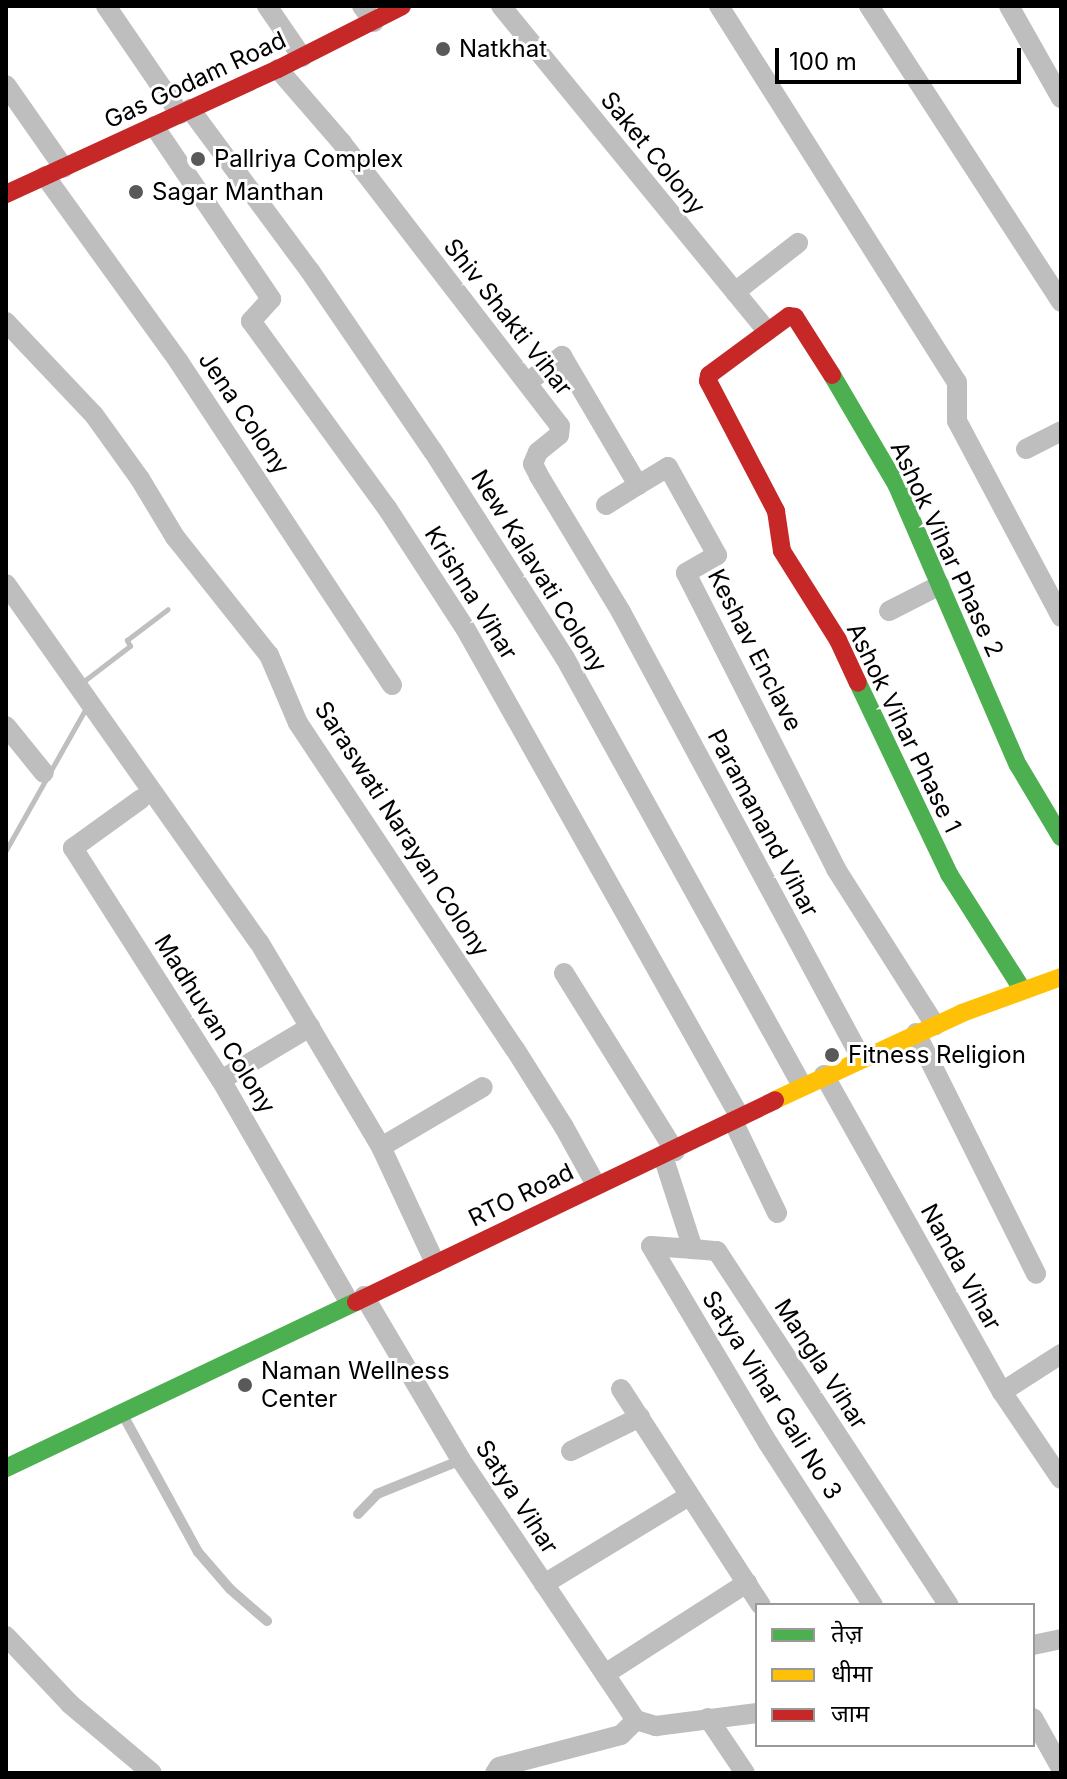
<!DOCTYPE html>
<html>
<head>
<meta charset="utf-8">
<style>
	body { margin:0 }
	#map { position:relative; width:1067px; height:1779px; overflow:hidden; background:#fff; font-family:Inter,"Noto Sans Devanagari",sans-serif }
	div>[style] { position:absolute }
	.stream>* { height:5px; margin:-2.5px; padding:0 2.5px; transform-origin:2.5px; border-radius:2.5px; background:#bfbfbf }
	.lane>* { height:10px; margin:-5px; padding:0 5px; transform-origin:5px; border-radius:5px; background:#bebebe }
	.street>* { height:20px; margin:-10px; padding:0 10px; transform-origin:10px; border-radius:10px; background:#bebebe }
	.fast>* { height:18px; margin:-9px; padding:0 9px; transform-origin:9px; border-radius:9px; background:#4caf50 }
	.slow>* { height:18px; margin:-9px; padding:0 9px; transform-origin:9px; border-radius:9px; background:#ffc107 }
	.jam>* { height:18px; margin:-9px; padding:0 9px; transform-origin:9px; border-radius:9px; background:#c62828 }
	.dots>* { width:22px; height:22px; translate:-50% -50%; box-sizing:border-box; border:4px solid #fff; border-radius:50% }
	span { translate:-50% -50%; white-space:nowrap; text-align:center; line-height:1.15; -webkit-text-stroke:6px #fff; paint-order:stroke }
	.poi-label { font-size:24px; color:#000 }
	.left { translate:0 -50%; text-align:left }
	.street-label { font-size:24px; color:#000 }
	.frame { position:absolute; inset:0; border:8px solid #000; pointer-events:none }
	.legend { position:absolute; left:755px; top:1603px; width:280px; height:144px; box-sizing:border-box; background:#fff; border:2px solid #999; margin:0; padding:10px 14px; list-style:none; font-size:24px; color:#000 }
	.legend li { display:flex; align-items:center; gap:16px; height:40px }
	.legend b { width:40px; border:2px solid #999 }
	.scale { position:absolute; left:775px; top:48px; width:246px; height:36px; box-sizing:border-box; border:4px solid #000; border-top:0; padding-left:10px; font-size:24px; line-height:28px; white-space:nowrap; color:#000; -webkit-text-stroke:6px #fff; paint-order:stroke }
</style>
</head>
<body>
<div id="map">
	<div class="stream">
		<i style="left:84px;top:681px;width:58px;rotate:-37.3deg"></i>
		<i style="left:130px;top:646px;width:7px;rotate:-117deg"></i>
		<i style="left:127px;top:640px;width:51px;rotate:-37.1deg"></i>
		<i style="left:6px;top:850px;width:163px;rotate:-60.6deg"></i>
	</div>
	<div class="lane">
		<i style="left:123px;top:1415px;width:156px;rotate:61.3deg"></i>
		<i style="left:198px;top:1552px;width:49px;rotate:49.1deg"></i>
		<i style="left:230px;top:1589px;width:49px;rotate:40.9deg"></i>
		<i style="left:358px;top:1514px;width:28px;rotate:-46deg"></i>
		<i style="left:377px;top:1494px;width:91px;rotate:-22deg"></i>
	</div>
	<div class="street">
		<i style="left:106px;top:6px;width:131px;rotate:55.6deg"></i>
		<i style="left:267px;top:6px;width:62px;rotate:55.5deg"></i>
		<i style="left:362px;top:6px;width:20px;rotate:53deg"></i>
		<i style="left:501px;top:6px;width:420px;rotate:50.7deg"></i>
		<i style="left:719px;top:6px;width:445px;rotate:57.7deg"></i>
		<i style="left:957px;top:382px;width:39px;rotate:90deg"></i>
		<i style="left:957px;top:421px;width:222px;rotate:62deg"></i>
		<i style="left:869px;top:6px;width:353px;rotate:57deg"></i>
		<i style="left:1009px;top:6px;width:106px;rotate:60.5deg"></i>
		<i style="left:278px;top:69px;width:98px;rotate:49.1deg"></i>
		<i style="left:342px;top:143px;width:357px;rotate:52.4deg"></i>
		<i style="left:560px;top:426px;width:9px;rotate:96deg"></i>
		<i style="left:559px;top:435px;width:27px;rotate:141deg"></i>
		<i style="left:538px;top:452px;width:13px;rotate:113deg"></i>
		<i style="left:533px;top:464px;width:13px;rotate:63deg"></i>
		<i style="left:539px;top:476px;width:159px;rotate:58.9deg"></i>
		<i style="left:621px;top:612px;width:506px;rotate:61.71deg"></i>
		<i style="left:6px;top:85px;width:101px;rotate:55.1deg"></i>
		<i style="left:190px;top:109px;width:202px;rotate:53.5deg"></i>
		<i style="left:310px;top:271px;width:218px;rotate:55.7deg"></i>
		<i style="left:433px;top:451px;width:246px;rotate:57.5deg"></i>
		<i style="left:565px;top:658px;width:489px;rotate:61deg"></i>
		<i style="left:154px;top:126px;width:209px;rotate:55.9deg"></i>
		<i style="left:271px;top:299px;width:30px;rotate:132deg"></i>
		<i style="left:251px;top:321px;width:231px;rotate:54deg"></i>
		<i style="left:387px;top:508px;width:143px;rotate:57deg"></i>
		<i style="left:465px;top:628px;width:561px;rotate:60.65deg"></i>
		<i style="left:45px;top:176px;width:229px;rotate:54.2deg"></i>
		<i style="left:179px;top:362px;width:387px;rotate:56.6deg"></i>
		<i style="left:735px;top:292px;width:80px;rotate:-37.9deg"></i>
		<i style="left:6px;top:322px;width:128px;rotate:46.6deg"></i>
		<i style="left:94px;top:415px;width:79px;rotate:54.3deg"></i>
		<i style="left:140px;top:479px;width:68px;rotate:58.9deg"></i>
		<i style="left:175px;top:537px;width:151px;rotate:51.5deg"></i>
		<i style="left:269px;top:655px;width:74px;rotate:66.9deg"></i>
		<i style="left:298px;top:723px;width:392px;rotate:56.4deg"></i>
		<i style="left:515px;top:1049px;width:92px;rotate:57.9deg"></i>
		<i style="left:564px;top:1127px;width:66px;rotate:61.1deg"></i>
		<i style="left:528px;top:382px;width:43px;rotate:-37.4deg"></i>
		<i style="left:562px;top:356px;width:150px;rotate:59.5deg"></i>
		<i style="left:638px;top:485px;width:35px;rotate:-31deg"></i>
		<i style="left:668px;top:467px;width:101px;rotate:60.9deg"></i>
		<i style="left:717px;top:555px;width:36px;rotate:150deg"></i>
		<i style="left:686px;top:573px;width:332px;rotate:63.1deg"></i>
		<i style="left:836px;top:869px;width:185px;rotate:57.6deg"></i>
		<i style="left:1026px;top:449px;width:39px;rotate:-27deg"></i>
		<i style="left:606px;top:505px;width:38px;rotate:-32deg"></i>
		<i style="left:6px;top:584px;width:438px;rotate:54.8deg"></i>
		<i style="left:259px;top:942px;width:239px;rotate:59.2deg"></i>
		<i style="left:381px;top:1147px;width:128px;rotate:65deg"></i>
		<i style="left:889px;top:611px;width:57px;rotate:-27deg"></i>
		<i style="left:6px;top:726px;width:60px;rotate:51deg"></i>
		<i style="left:141px;top:799px;width:84px;rotate:144.2deg"></i>
		<i style="left:73px;top:848px;width:275px;rotate:57.5deg"></i>
		<i style="left:221px;top:1080px;width:258px;rotate:60deg"></i>
		<i style="left:564px;top:973px;width:210px;rotate:58.1deg"></i>
		<i style="left:916px;top:1033px;width:269px;rotate:63.5deg"></i>
		<i style="left:824px;top:1075px;width:364px;rotate:60.7deg"></i>
		<i style="left:1002px;top:1392px;width:105px;rotate:55.9deg"></i>
		<i style="left:221px;top:1080px;width:104px;rotate:-30.8deg"></i>
		<i style="left:733px;top:1121px;width:102px;rotate:64.4deg"></i>
		<i style="left:381px;top:1147px;width:118px;rotate:-30.5deg"></i>
		<i style="left:663px;top:1156px;width:98px;rotate:72.1deg"></i>
		<i style="left:693px;top:1249px;width:24px;rotate:5deg"></i>
		<i style="left:717px;top:1251px;width:423px;rotate:56.8deg"></i>
		<i style="left:693px;top:1249px;width:42px;rotate:-175.9deg"></i>
		<i style="left:651px;top:1246px;width:229px;rotate:59.3deg"></i>
		<i style="left:768px;top:1443px;width:193px;rotate:57.1deg"></i>
		<i style="left:364px;top:1296px;width:191px;rotate:59.4deg"></i>
		<i style="left:461px;top:1460px;width:313px;rotate:56.1deg"></i>
		<i style="left:621px;top:1389px;width:257px;rotate:57.1deg"></i>
		<i style="left:1002px;top:1392px;width:70px;rotate:-32.8deg"></i>
		<i style="left:571px;top:1451px;width:77px;rotate:-26.2deg"></i>
		<i style="left:544px;top:1584px;width:170px;rotate:-31.3deg"></i>
		<i style="left:6px;top:1636px;width:93px;rotate:46.7deg"></i>
		<i style="left:70px;top:1704px;width:107px;rotate:40.1deg"></i>
		<i style="left:1033px;top:1645px;width:29px;rotate:-12deg"></i>
		<i style="left:605px;top:1674px;width:169px;rotate:-32.7deg"></i>
		<i style="left:708px;top:1718px;width:66px;rotate:56.1deg"></i>
		<i style="left:1033px;top:1718px;width:57px;rotate:60.8deg"></i>
		<i style="left:636px;top:1720px;width:21px;rotate:17deg"></i>
		<i style="left:656px;top:1726px;width:102px;rotate:-7.3deg"></i>
		<i style="left:495px;top:1773px;width:7px;rotate:-56deg"></i>
		<i style="left:499px;top:1767px;width:126px;rotate:-14.7deg"></i>
		<i style="left:621px;top:1735px;width:21px;rotate:-45deg"></i>
	</div>
	<div class="fast">
		<i style="left:832px;top:375px;width:129px;rotate:59.6deg"></i>
		<i style="left:897px;top:486px;width:304px;rotate:66.6deg"></i>
		<i style="left:1018px;top:765px;width:84px;rotate:59.2deg"></i>
		<i style="left:858px;top:683px;width:212px;rotate:64.5deg"></i>
		<i style="left:949px;top:874px;width:136px;rotate:57.6deg"></i>
		<i style="left:6px;top:1468px;width:387px;rotate:-25.4deg"></i>
	</div>
	<div class="slow">
		<i style="left:775px;top:1100px;width:206px;rotate:-24.9deg"></i>
		<i style="left:962px;top:1013px;width:105px;rotate:-20deg"></i>
	</div>
	<div class="jam">
		<i style="left:6px;top:194px;width:299px;rotate:-24.7deg"></i>
		<i style="left:278px;top:69px;width:139px;rotate:-26.9deg"></i>
		<i style="left:832px;top:375px;width:69px;rotate:-122.5deg"></i>
		<i style="left:795px;top:317px;width:6px;rotate:-171deg"></i>
		<i style="left:789px;top:316px;width:99px;rotate:143.6deg"></i>
		<i style="left:709px;top:375px;width:6px;rotate:99deg"></i>
		<i style="left:708px;top:381px;width:147px;rotate:62.4deg"></i>
		<i style="left:776px;top:511px;width:40px;rotate:81.5deg"></i>
		<i style="left:782px;top:551px;width:105px;rotate:57.8deg"></i>
		<i style="left:838px;top:640px;width:47px;rotate:65.1deg"></i>
		<i style="left:356px;top:1302px;width:465px;rotate:-25.7deg"></i>
	</div>
	<div class="dots">
		<i style="left:443px;top:49px;background:#595959"></i>
		<i style="left:198px;top:159px;background:#595959"></i>
		<i style="left:136px;top:192px;background:#595959"></i>
		<i style="left:832px;top:1055px;background:#595959"></i>
		<i style="left:245px;top:1385px;background:#595959"></i>
	</div>
	<div class="poi-label">
		<span class="left" style="left:459px;top:49px">Natkhat</span>
		<span class="left" style="left:214px;top:159px">Pallriya Complex</span>
		<span class="left" style="left:152px;top:192px">Sagar Manthan</span>
		<span class="left" style="left:848px;top:1055px">Fitness Religion</span>
		<span class="left" style="left:261px;top:1385px">Naman Wellness<br>Center</span>
	</div>
	<div class="street-label">
		<span style="left:195px;top:80px;rotate:-25deg">Gas Godam Road</span>
		<span style="left:653px;top:153px;rotate:51deg">Saket Colony</span>
		<span style="left:508px;top:317px;rotate:52deg">Shiv Shakti Vihar</span>
		<span style="left:244px;top:413px;rotate:56deg">Jena Colony</span>
		<span style="left:947px;top:549px;rotate:65deg">Ashok Vihar Phase 2</span>
		<span style="left:539px;top:571px;rotate:58deg">New Kalavati Colony</span>
		<span style="left:471px;top:593px;rotate:58deg">Krishna Vihar</span>
		<span style="left:755px;top:650px;rotate:63deg">Keshav Enclave</span>
		<span style="left:904px;top:728px;rotate:64deg">Ashok Vihar Phase 1</span>
		<span style="left:763px;top:823px;rotate:62deg">Paramanand Vihar</span>
		<span style="left:402px;top:829px;rotate:57deg">Saraswati Narayan Colony</span>
		<span style="left:215px;top:1024px;rotate:58deg">Madhuvan Colony</span>
		<span style="left:521px;top:1195px;rotate:-26deg">RTO Road</span>
		<span style="left:961px;top:1267px;rotate:61deg">Nanda Vihar</span>
		<span style="left:821px;top:1364px;rotate:57deg">Mangla Vihar</span>
		<span style="left:772px;top:1395px;rotate:58deg">Satya Vihar Gali No 3</span>
		<span style="left:517px;top:1497px;rotate:57deg">Satya Vihar</span>
	</div>
	<div class="frame"></div>
	<ul class="legend">
	<li><b style="height:10px;background:#4caf50"></b>तेज़</li>
	<li><b style="height:10px;background:#ffc107"></b>धीमा</li>
	<li><b style="height:10px;background:#c62828"></b>जाम</li>
	</ul>
	<div class="scale">100 m</div>
</div>
</body>
</html>
